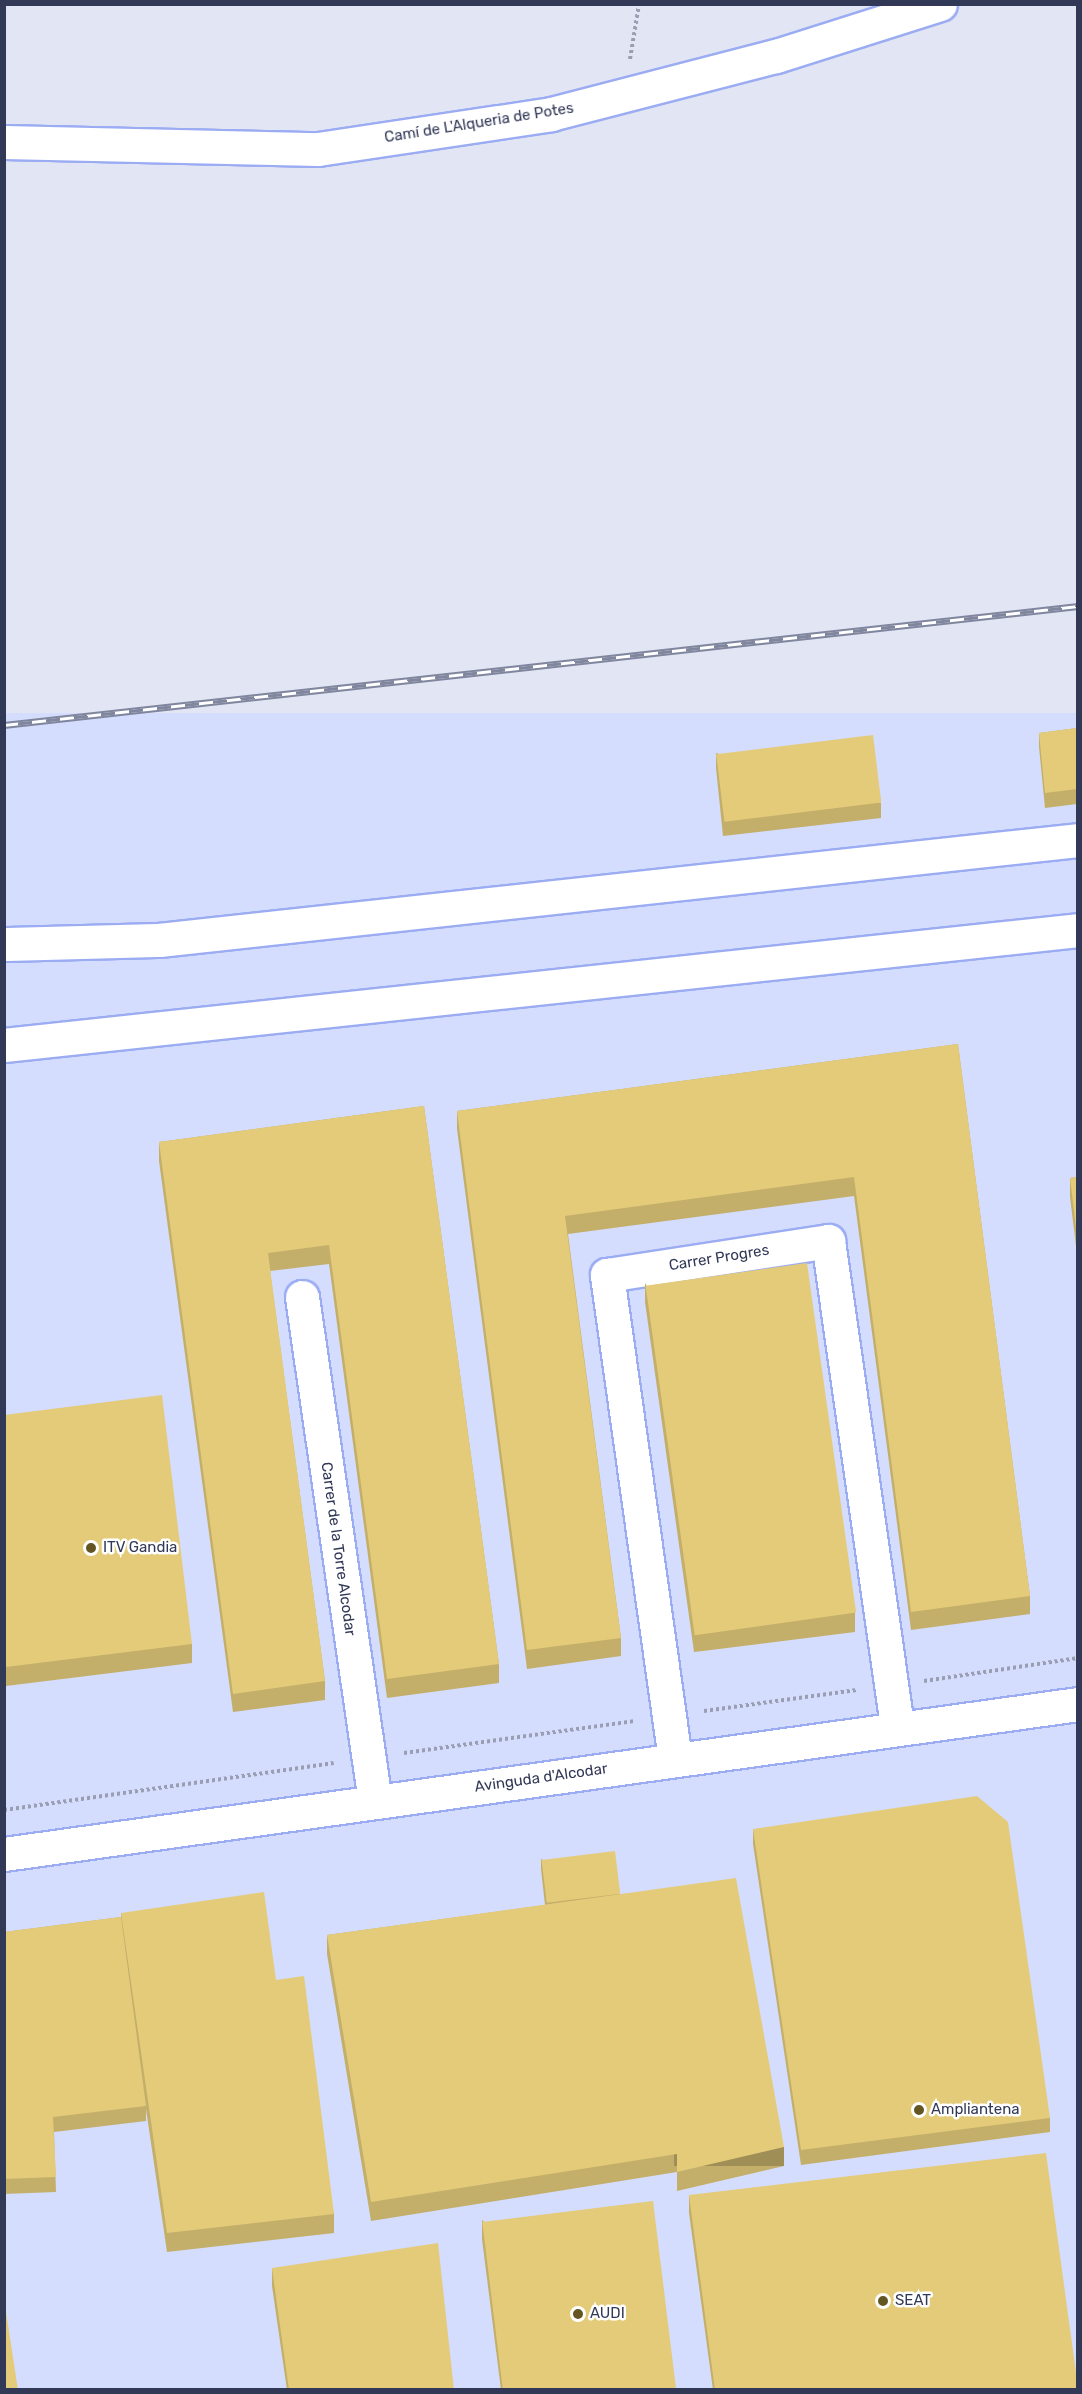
<!DOCTYPE html>
<html>
<head>
<meta charset="utf-8">
<style>
	body { margin:0 }
	#map { position:relative; width:1082px; height:2394px; overflow:hidden; background:#e1e5f4; font-family:Rubik,sans-serif }
	div>[style] { position:absolute }
	.built>* { inset:0; background:#d4ddfd; transform-origin:0 0 }
	.path>* { height:4px; margin-top:-2px; transform-origin:0; background:repeating-linear-gradient(90deg,#999eb3 0 3px,transparent 0 6px) }
	.roads { filter:drop-shadow(2px 0 #9bacf3) drop-shadow(-2px 0 #9bacf3) drop-shadow(0 2px #9bacf3) drop-shadow(0 -2px #9bacf3) }
	.minor>* { height:33px; margin:-16.5px; padding:0 16.5px; transform-origin:16.5px; border-radius:16.5px; background:#fff }
	.rail>* { height:7px; margin-top:-3.5px; transform-origin:0; background:repeating-linear-gradient(90deg,#fff 0 14px,#80869d 0 28px); box-sizing:border-box; border-block:2px solid #80869d }
	.wall>* { inset:0; background:#c3af69 }
	.shaded-wall>* { inset:0; background:#9f8e55; transform-origin:0 0 }
	.building>* { inset:0; background:#e3cb7a; transform-origin:0 0 }
	.dots>* { width:16px; height:16px; translate:-50% -50%; box-sizing:border-box; border:3px solid #fff; border-radius:50% }
	span { translate:-50% -50%; white-space:nowrap; text-align:center; line-height:1.15; -webkit-text-stroke:5px #fff; paint-order:stroke }
	.street-label { font-size:15px; color:#323957 }
	.poi-label { font-size:15px; color:#323957 }
	.left { translate:0 -50%; text-align:left }
	.frame { position:absolute; inset:0; border:6px solid #323957; pointer-events:none }
</style>
</head>
<body>
<div id="map">
	<div class="built">
		<i style="left:1077px;top:713px;width:1676px;height:1079px;rotate:90deg"></i>
	</div>
	<div class="path">
		<i style="left:630px;top:59px;width:56px;rotate:-80.7deg"></i>
		<i style="left:924px;top:1681px;width:156px;rotate:-8.5deg"></i>
		<i style="left:704px;top:1711px;width:154px;rotate:-7.8deg"></i>
		<i style="left:404px;top:1753px;width:232px;rotate:-7.9deg"></i>
		<i style="left:4px;top:1810px;width:333px;rotate:-8.1deg"></i>
	</div>
	<div class="roads">
		<div class="minor">
			<i style="left:4px;top:142px;width:314px;rotate:1.3deg"></i>
			<i style="left:318px;top:149px;width:236px;rotate:-8.5deg"></i>
			<i style="left:551px;top:114px;width:232px;rotate:-14.5deg"></i>
			<i style="left:776px;top:56px;width:172px;rotate:-17.6deg"></i>
			<i style="left:4px;top:944px;width:155px;rotate:-1.5deg"></i>
			<i style="left:159px;top:940px;width:924px;rotate:-6.21deg"></i>
			<i style="left:4px;top:1045px;width:1080px;rotate:-6.11deg"></i>
			<i style="left:302px;top:1297px;width:510px;rotate:81.77deg"></i>
			<i style="left:675px;top:1759px;width:489px;rotate:-98deg"></i>
			<i style="left:607px;top:1275px;width:224px;rotate:-8.7deg"></i>
			<i style="left:828px;top:1241px;width:492px;rotate:81.9deg"></i>
			<i style="left:4px;top:1854px;width:1084px;rotate:-7.95deg"></i>
		</div>
	</div>
	<div class="rail">
		<i style="left:4px;top:725px;width:1081px;rotate:-6.32deg"></i>
	</div>
	<div class="wall">
		<i style="clip-path:polygon(1077px 728px,1077px 804px,1045px 808px,1039px 747px,1039px 733px)"></i>
		<i style="clip-path:polygon(716px 753px,881px 803px,881px 818px,723px 836px,716px 768px)"></i>
		<i style="clip-path:polygon(958px 1044px,1030px 1596px,1030px 1614px,911px 1630px,854px 1196px,568px 1234px,621px 1638px,621px 1656px,527px 1669px,457px 1129px,457px 1111px)"></i>
		<i style="clip-path:polygon(424px 1106px,499px 1664px,499px 1683px,387px 1698px,329px 1264px,270px 1271px,325px 1681px,325px 1700px,233px 1712px,159px 1161px,159px 1142px)"></i>
		<i style="clip-path:polygon(1077px 1177px,1077px 1254px,1070px 1197px,1070px 1178px)"></i>
		<i style="clip-path:polygon(645px 1283px,855px 1613px,855px 1632px,694px 1652px,645px 1302px)"></i>
		<i style="clip-path:polygon(4px 1415px,192px 1644px,192px 1663px,6px 1686px,4px 1674px)"></i>
		<i style="clip-path:polygon(753px 1829px,1050px 2118px,1050px 2132px,801px 2165px,753px 1844px)"></i>
		<i style="clip-path:polygon(541px 1859px,620px 1894px,784px 2166px,677px 2191px,677px 2172px,371px 2221px,327px 1954px,327px 1935px,545px 1905px,541px 1869px)"></i>
		<i style="clip-path:polygon(121px 1913px,276px 1980px,334px 2214px,334px 2233px,167px 2252px,146px 2109px,146px 2121px,54px 2132px,56px 2192px,4px 2194px,4px 1932px,121px 1917px)"></i>
		<i style="clip-path:polygon(689px 2195px,1077px 2390px,713px 2390px,689px 2213px)"></i>
		<i style="clip-path:polygon(482px 2220px,677px 2390px,501px 2390px,482px 2239px)"></i>
		<i style="clip-path:polygon(272px 2268px,454px 2390px,287px 2390px,272px 2286px)"></i>
	</div>
	<div class="shaded-wall">
		<i style="left:784px;top:2147px;width:19px;height:110px;rotate:90deg"></i>
	</div>
	<div class="building">
		<i style="clip-path:polygon(1077px 728px,1077px 789px,1045px 793px,1039px 733px)"></i>
		<i style="left:873px;top:735px;width:68px;height:158px;rotate:83deg"></i>
		<i style="clip-path:polygon(958px 1044px,1030px 1596px,911px 1612px,854px 1177px,565px 1216px,621px 1638px,527px 1650px,457px 1111px)"></i>
		<i style="clip-path:polygon(424px 1106px,499px 1664px,387px 1679px,329px 1245px,268px 1253px,325px 1681px,233px 1694px,159px 1142px)"></i>
		<i style="clip-path:polygon(1077px 1177px,1077px 1236px,1070px 1178px)"></i>
		<i style="left:807px;top:1263px;width:353px;height:163px;rotate:82deg"></i>
		<i style="clip-path:polygon(162px 1395px,192px 1644px,6px 1667px,4px 1655px,4px 1415px)"></i>
		<i style="clip-path:polygon(977px 1796px,1008px 1822px,1050px 2118px,801px 2150px,753px 1829px)"></i>
		<i style="left:615px;top:1851px;width:43px;height:74px;rotate:83deg"></i>
		<i style="clip-path:polygon(736px 1878px,784px 2147px,677px 2172px,677px 2154px,371px 2202px,327px 1935px)"></i>
		<i style="clip-path:polygon(264px 1892px,276px 1980px,304px 1976px,334px 2214px,167px 2233px,121px 1913px)"></i>
		<i style="clip-path:polygon(121px 1917px,146px 2106px,53px 2117px,56px 2177px,4px 2179px,4px 1932px)"></i>
		<i style="clip-path:polygon(1046px 2153px,1077px 2380px,1077px 2390px,715px 2390px,689px 2195px)"></i>
		<i style="left:653px;top:2201px;width:191px;height:172px;rotate:83deg"></i>
		<i style="clip-path:polygon(438px 2243px,454px 2390px,289px 2390px,272px 2268px)"></i>
		<i style="clip-path:polygon(4px 2299px,18px 2390px,4px 2390px)"></i>
	</div>
	<div class="dots">
		<i style="left:91px;top:1548px;background:#645623"></i>
		<i style="left:919px;top:2110px;background:#645623"></i>
		<i style="left:883px;top:2301px;background:#645623"></i>
		<i style="left:578px;top:2314px;background:#645623"></i>
	</div>
	<div class="street-label">
		<span style="left:479px;top:123px;rotate:-9deg">Camí de L'Alqueria de Potes</span>
		<span style="left:719px;top:1258px;rotate:-9deg">Carrer Progres</span>
		<span style="left:338px;top:1549px;rotate:82deg">Carrer de la Torre Alcodar</span>
		<span style="left:541px;top:1778px;rotate:-8deg">Avinguda d'Alcodar</span>
	</div>
	<div class="poi-label">
		<span class="left" style="left:103px;top:1548px">ITV Gandia</span>
		<span class="left" style="left:931px;top:2110px">Ampliantena</span>
		<span class="left" style="left:895px;top:2301px">SEAT</span>
		<span class="left" style="left:590px;top:2314px">AUDI</span>
	</div>
	<div class="frame"></div>
</div>
</body>
</html>
